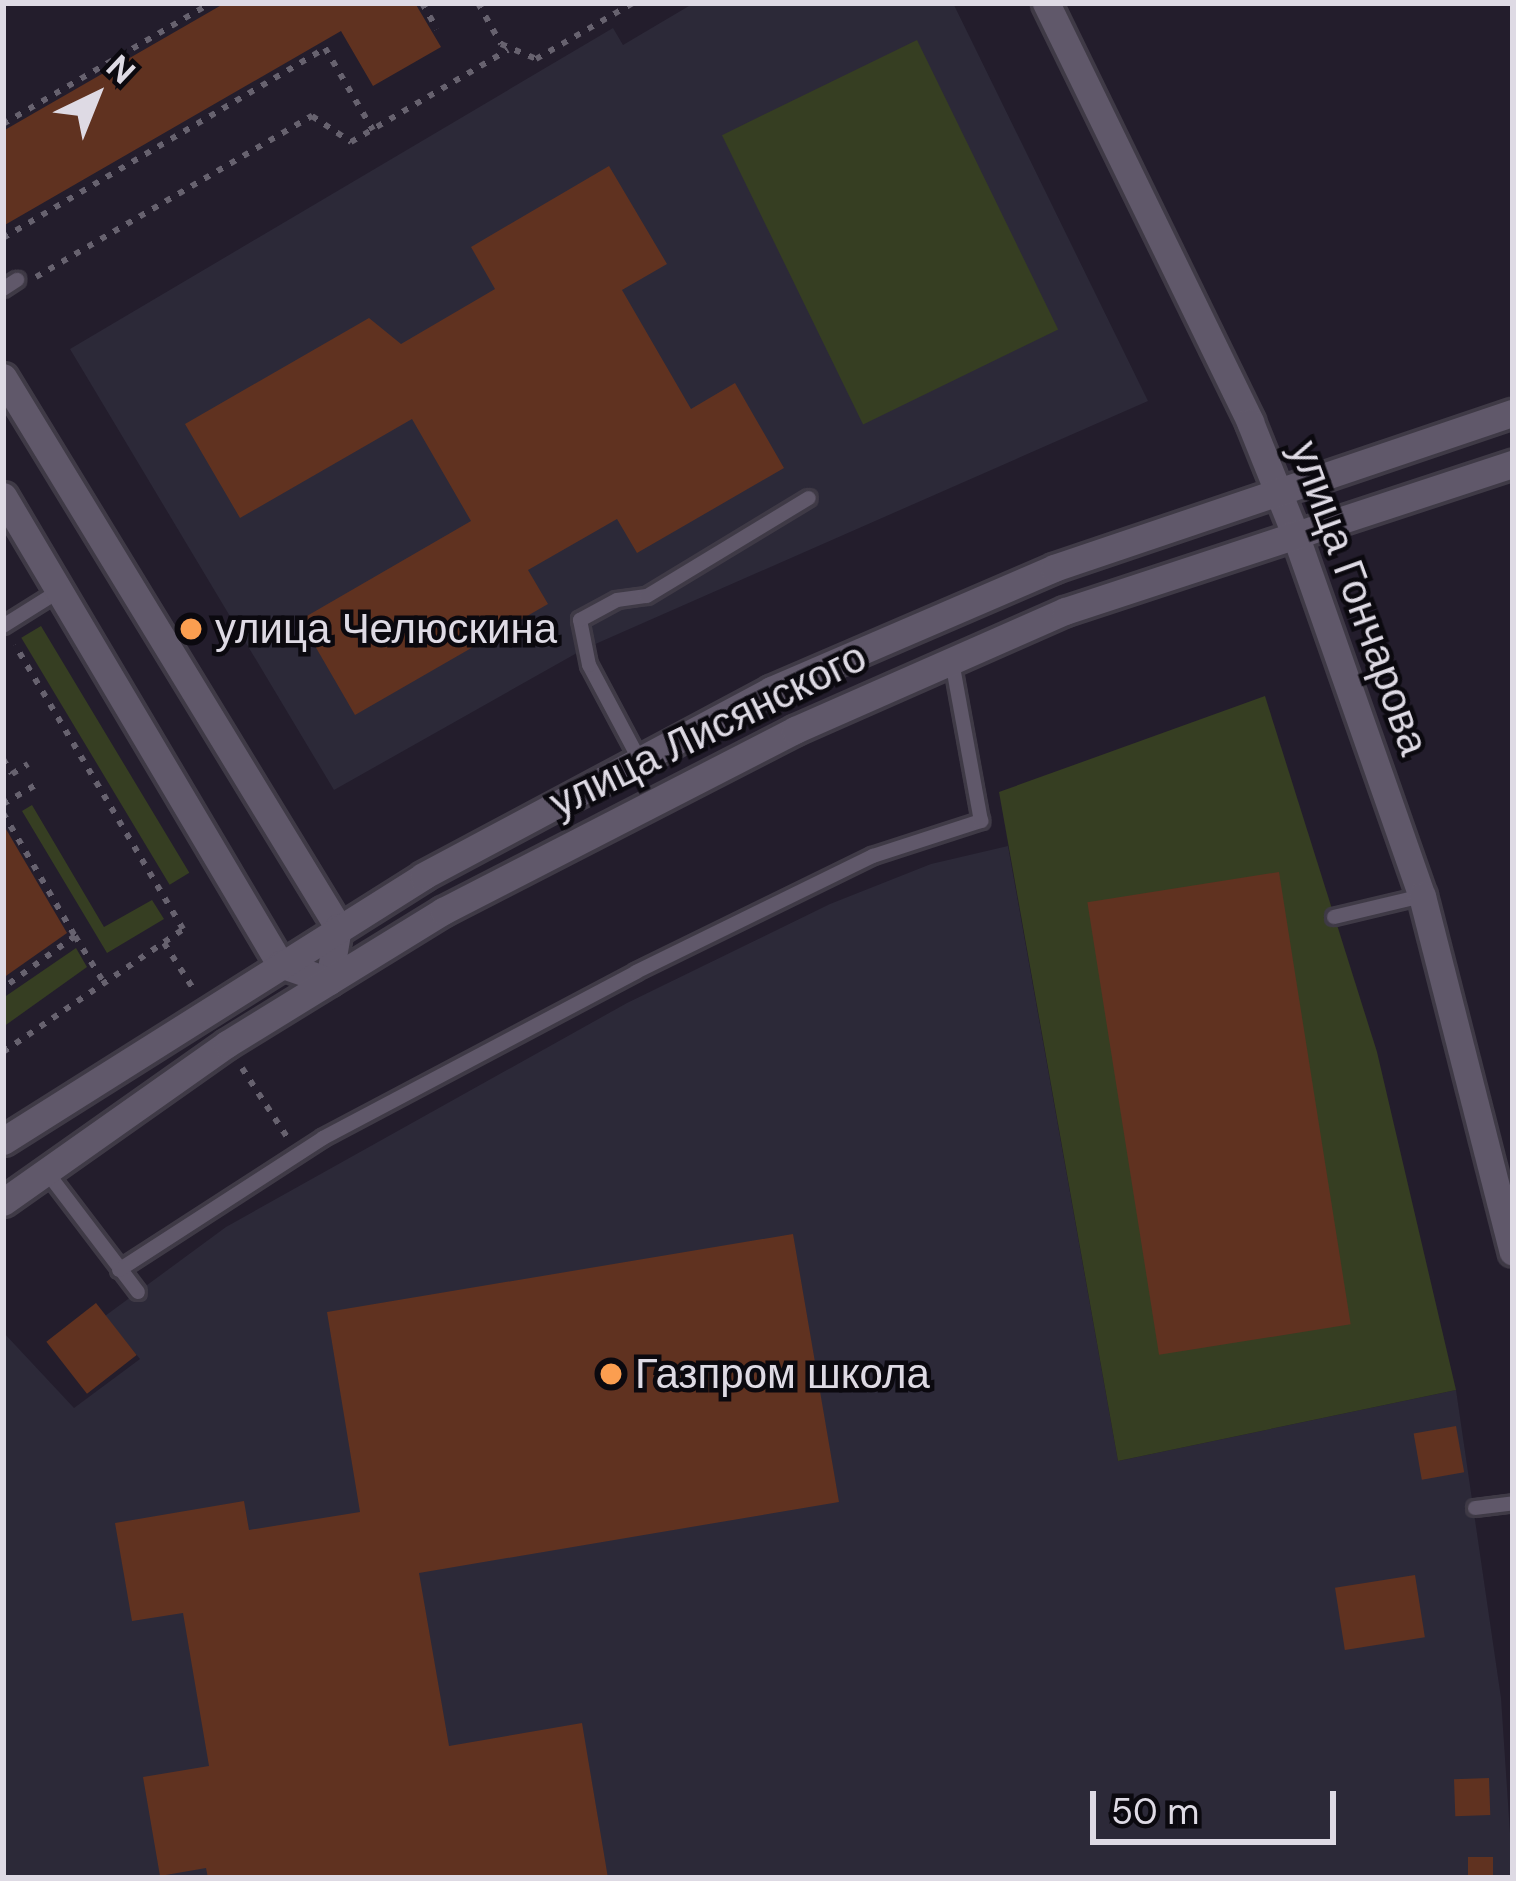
<!DOCTYPE html>
<html>
<head>
<meta charset="utf-8">
<style>
	body { margin:0 }
	#map { position:relative; width:1516px; height:1881px; overflow:hidden; background:#231d2c; font-family:"DM Sans",sans-serif }
	div>[style] { position:absolute }
	.education>* { inset:0; background:#2c2938 }
	.green>* { inset:0; background:#363e22; transform-origin:0 0 }
	.building>* { inset:0; background:#603220; transform-origin:0 0 }
	.path>* { height:6px; margin-top:-3px; transform-origin:0; background:repeating-linear-gradient(90deg,#67626f 0 6px,transparent 0 15px) }
	.roads { filter:drop-shadow(3px 0 #3f3a46) drop-shadow(-3px 0 #3f3a46) drop-shadow(0 3px #3f3a46) drop-shadow(0 -3px #3f3a46) }
	.lane>* { height:14px; margin:-7px; padding:0 7px; transform-origin:7px; border-radius:7px; background:#60586a }
	.street>* { height:27px; margin:-13.5px; padding:0 13.5px; transform-origin:13.5px; border-radius:13.5px; background:#60586a }
	.dots>* { width:33px; height:33px; translate:-50% -50%; box-sizing:border-box; border:6px solid #0b090f; border-radius:50% }
	span { translate:-50% -50%; white-space:nowrap; text-align:center; line-height:1.15; -webkit-text-stroke:9px #0b090f; paint-order:stroke }
	.street-label { font-size:42px; color:#dedae4 }
	.poi-label { font-size:42px; color:#dedae4 }
	.left { translate:0 -50%; text-align:left }
	.frame { position:absolute; inset:0; border:6px solid #dedae4; pointer-events:none }
	.north { position:absolute; left:36px; top:36px; width:120px; height:120px; -webkit-text-stroke:9px #0b090f; paint-order:stroke; rotate:43deg; font-size:33px; font-weight:700; line-height:48px; text-align:center; color:#dedae4 }
	.north::after { content:''; display:block; margin:auto; width:42px; height:54px; background:#dedae4; clip-path:polygon(50% 0,100% 100%,50% 72%,0 100%) }
	.scale { position:absolute; left:1090px; top:1791px; width:246px; height:54px; box-sizing:border-box; border:6px solid #dedae4; border-top:0; padding-left:15px; font-size:36px; line-height:42px; white-space:nowrap; color:#dedae4; -webkit-text-stroke:9px #0b090f; paint-order:stroke }
</style>
</head>
<body>
<div id="map">
	<div class="education">
		<i style="clip-path:polygon(694px 3px,953px 3px,1148px 401px,584px 649px,334px 790px,70px 349px,613px 28px,623px 45px)"></i>
		<i style="clip-path:polygon(1008px 846px,1118px 1461px,1456px 1390px,1501px 1698px,1513px 1878px,3px 1878px,3px 1332px,74px 1408px,140px 1359px,105px 1316px,226px 1227px,627px 1003px,830px 904px,931px 864px)"></i>
	</div>
	<div class="green">
		<i style="left:917px;top:40px;width:322px;height:217px;rotate:64deg"></i>
		<i style="left:41px;top:626px;width:288px;height:23px;rotate:59deg"></i>
		<i style="clip-path:polygon(1265px 696px,1377px 1052px,1456px 1390px,1118px 1461px,999px 792px)"></i>
		<i style="clip-path:polygon(32px 805px,104px 927px,152px 900px,164px 919px,107px 953px,22px 811px)"></i>
		<i style="clip-path:polygon(76px 948px,87px 967px,3px 1027px,3px 998px)"></i>
	</div>
	<div class="building">
		<i style="clip-path:polygon(225px 3px,415px 3px,441px 47px,373px 86px,341px 31px,3px 226px,3px 131px)"></i>
		<i style="clip-path:polygon(609px 166px,667px 264px,622px 290px,691px 409px,735px 383px,784px 468px,637px 553px,617px 519px,528px 570px,548px 604px,355px 715px,300px 620px,471px 521px,412px 419px,240px 518px,185px 424px,369px 318px,401px 344px,495px 289px,471px 247px)"></i>
		<i style="clip-path:polygon(3px 824px,67px 933px,3px 978px)"></i>
		<i style="left:1279px;top:872px;width:458px;height:194px;rotate:81deg"></i>
		<i style="clip-path:polygon(793px 1234px,839px 1502px,419px 1573px,449px 1746px,582px 1723px,608px 1878px,208px 1878px,206px 1868px,160px 1876px,143px 1777px,209px 1766px,183px 1613px,132px 1621px,115px 1523px,244px 1501px,249px 1530px,360px 1512px,327px 1312px)"></i>
		<i style="left:96px;top:1303px;width:66px;height:63px;rotate:52deg"></i>
		<i style="left:1456px;top:1426px;width:47px;height:43px;rotate:80deg"></i>
		<i style="left:1415px;top:1575px;width:63px;height:81px;rotate:81deg"></i>
		<i style="left:1489px;top:1778px;width:37px;height:35px;rotate:88deg"></i>
		<i style="left:1468px;top:1857px;width:25px;height:21px"></i>
	</div>
	<div class="path">
		<i style="left:422px;top:3px;width:30px;rotate:60deg"></i>
		<i style="left:478px;top:3px;width:47px;rotate:60.7deg"></i>
		<i style="left:501px;top:44px;width:38px;rotate:23deg"></i>
		<i style="left:536px;top:59px;width:112px;rotate:-30deg"></i>
		<i style="left:3px;top:124px;width:241px;rotate:-30.2deg"></i>
		<i style="left:3px;top:238px;width:374px;rotate:-30.5deg"></i>
		<i style="left:325px;top:48px;width:95px;rotate:59.7deg"></i>
		<i style="left:36px;top:277px;width:320px;rotate:-30.3deg"></i>
		<i style="left:312px;top:116px;width:47px;rotate:33.7deg"></i>
		<i style="left:351px;top:142px;width:182px;rotate:-30.4deg"></i>
		<i style="left:3px;top:759px;width:17px;rotate:59deg"></i>
		<i style="left:12px;top:774px;width:19px;rotate:-32deg"></i>
		<i style="left:3px;top:771px;width:8px;rotate:90deg"></i>
		<i style="left:3px;top:804px;width:42px;rotate:-30.3deg"></i>
		<i style="left:3px;top:813px;width:143px;rotate:59.7deg"></i>
		<i style="left:75px;top:936px;width:89px;rotate:144.2deg"></i>
		<i style="left:75px;top:936px;width:55px;rotate:58.3deg"></i>
		<i style="left:164px;top:943px;width:56px;rotate:57.4deg"></i>
		<i style="left:3px;top:1052px;width:218px;rotate:-34.3deg"></i>
		<i style="left:183px;top:929px;width:330px;rotate:-120.6deg"></i>
		<i style="left:242px;top:1068px;width:82px;rotate:56.9deg"></i>
	</div>
	<div class="roads">
		<div class="lane">
			<i style="left:3px;top:289px;width:17px;rotate:-33deg"></i>
			<i style="left:3px;top:626px;width:66px;rotate:-32deg"></i>
			<i style="left:638px;top:757px;width:104px;rotate:-118deg"></i>
			<i style="left:589px;top:665px;width:46px;rotate:-101.3deg"></i>
			<i style="left:580px;top:620px;width:42px;rotate:-28.4deg"></i>
			<i style="left:617px;top:600px;width:30px;rotate:-8deg"></i>
			<i style="left:647px;top:596px;width:189px;rotate:-31.2deg"></i>
			<i style="left:1334px;top:917px;width:90px;rotate:-13.4deg"></i>
			<i style="left:46px;top:1171px;width:152px;rotate:52.8deg"></i>
			<i style="left:119px;top:1270px;width:243px;rotate:-32.9deg"></i>
			<i style="left:323px;top:1138px;width:354px;rotate:-27.9deg"></i>
			<i style="left:636px;top:972px;width:264px;rotate:-26.1deg"></i>
			<i style="left:873px;top:856px;width:114px;rotate:-18deg"></i>
			<i style="left:981px;top:821px;width:163px;rotate:-100.3deg"></i>
			<i style="left:1475px;top:1508px;width:38px;rotate:-7deg"></i>
		</div>
		<div class="street">
			<i style="left:1046px;top:3px;width:466px;rotate:64deg"></i>
			<i style="left:1250px;top:422px;width:121px;rotate:68.1deg"></i>
			<i style="left:1295px;top:534px;width:384px;rotate:70.7deg"></i>
			<i style="left:1422px;top:896px;width:367px;rotate:75.7deg"></i>
			<i style="left:3px;top:377px;width:644px;rotate:58.65deg"></i>
			<i style="left:338px;top:927px;width:55px;rotate:99.5deg"></i>
			<i style="left:3px;top:496px;width:544px;rotate:59.38deg"></i>
			<i style="left:280px;top:964px;width:52px;rotate:19.1deg"></i>
			<i style="left:3px;top:1141px;width:497px;rotate:-32.2deg"></i>
			<i style="left:423px;top:876px;width:395px;rotate:-28.1deg"></i>
			<i style="left:771px;top:690px;width:308px;rotate:-23.3deg"></i>
			<i style="left:1054px;top:568px;width:484px;rotate:-18.7deg"></i>
			<i style="left:3px;top:1202px;width:274px;rotate:-35.2deg"></i>
			<i style="left:227px;top:1044px;width:254px;rotate:-31.6deg"></i>
			<i style="left:443px;top:911px;width:396px;rotate:-27.2deg"></i>
			<i style="left:795px;top:730px;width:295px;rotate:-23.8deg"></i>
			<i style="left:1065px;top:611px;width:472px;rotate:-18.2deg"></i>
		</div>
	</div>
	<div class="dots">
		<i style="left:191px;top:629px;background:#fb9e50"></i>
		<i style="left:611px;top:1374px;background:#fb9e50"></i>
	</div>
	<div class="street-label">
		<span style="left:1359px;top:598px;rotate:70deg">улица Гончарова</span>
		<span style="left:708px;top:730px;rotate:-26deg">улица Лисянского</span>
	</div>
	<div class="poi-label">
		<span class="left" style="left:215px;top:629px">улица Челюскина</span>
		<span class="left" style="left:635px;top:1374px">Газпром школа</span>
	</div>
	<div class="frame"></div>
	<div class="north">N</div>
	<div class="scale">50 m</div>
</div>
</body>
</html>
